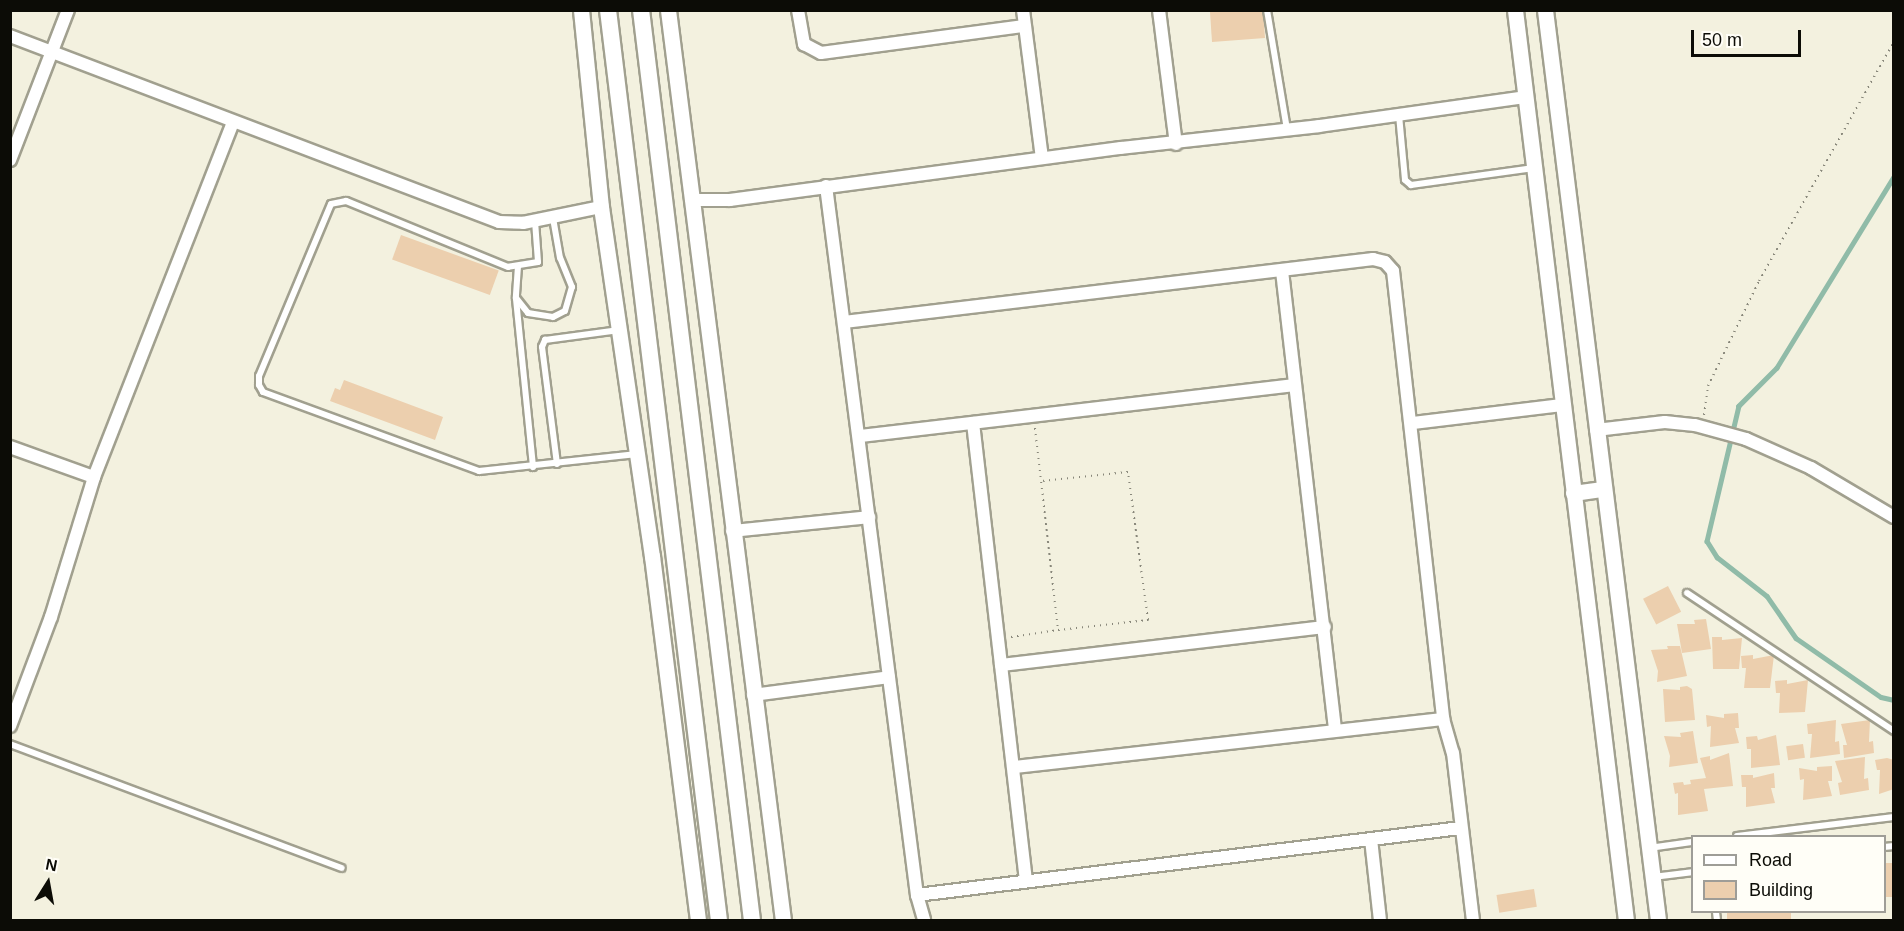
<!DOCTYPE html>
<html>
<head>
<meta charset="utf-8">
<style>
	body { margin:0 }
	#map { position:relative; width:1904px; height:931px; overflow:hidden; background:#f3f1df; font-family:Arial,sans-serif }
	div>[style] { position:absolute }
	.stream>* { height:4.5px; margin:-2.25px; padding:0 2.25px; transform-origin:2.25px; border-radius:2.25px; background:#90bba8 }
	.building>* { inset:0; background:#eccfae; transform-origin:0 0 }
	.path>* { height:2px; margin-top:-1px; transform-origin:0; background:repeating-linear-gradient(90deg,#88877a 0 1.5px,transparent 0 6px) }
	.roads { filter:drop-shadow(2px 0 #a1a08f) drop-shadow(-2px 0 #a1a08f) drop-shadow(0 2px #a1a08f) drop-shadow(0 -2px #a1a08f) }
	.service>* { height:6px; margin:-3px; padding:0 3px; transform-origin:3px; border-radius:3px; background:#fff }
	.minor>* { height:12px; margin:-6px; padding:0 6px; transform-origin:6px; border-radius:6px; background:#fff }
	.tertiary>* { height:15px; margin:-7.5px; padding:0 7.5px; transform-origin:7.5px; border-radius:7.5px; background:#fff }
	.secondary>* { height:16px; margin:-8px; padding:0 8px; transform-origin:8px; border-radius:8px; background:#fff }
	span { translate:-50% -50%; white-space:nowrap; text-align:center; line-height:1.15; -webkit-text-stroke:5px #fffef7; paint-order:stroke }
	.frame { position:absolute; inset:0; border:12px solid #0c0c06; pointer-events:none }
	.legend { position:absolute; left:1691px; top:835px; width:195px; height:78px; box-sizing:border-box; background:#fffef7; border:2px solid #9e9d97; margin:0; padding:8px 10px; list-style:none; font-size:18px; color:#0c0c06 }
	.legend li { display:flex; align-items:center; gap:12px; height:30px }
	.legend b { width:30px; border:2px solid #9e9d97 }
	.north { position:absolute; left:18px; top:853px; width:60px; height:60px; -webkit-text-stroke:4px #fffef7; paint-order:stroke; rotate:11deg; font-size:16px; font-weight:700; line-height:24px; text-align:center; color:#0c0c06 }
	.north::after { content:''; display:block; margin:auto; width:21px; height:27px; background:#0c0c06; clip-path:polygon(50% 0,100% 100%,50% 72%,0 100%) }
	.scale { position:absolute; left:1691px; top:30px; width:110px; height:27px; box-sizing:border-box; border:3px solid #0c0c06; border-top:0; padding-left:8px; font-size:18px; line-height:21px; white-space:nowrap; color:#0c0c06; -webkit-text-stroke:4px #fffef7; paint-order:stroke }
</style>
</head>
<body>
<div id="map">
	<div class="stream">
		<i style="left:1894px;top:177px;width:224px;rotate:121.5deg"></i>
		<i style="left:1777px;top:368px;width:54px;rotate:135deg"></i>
		<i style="left:1739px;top:406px;width:139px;rotate:103.3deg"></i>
		<i style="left:1707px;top:541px;width:19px;rotate:58deg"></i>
		<i style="left:1717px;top:557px;width:63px;rotate:38deg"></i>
		<i style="left:1767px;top:596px;width:51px;rotate:55.4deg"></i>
		<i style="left:1796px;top:638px;width:103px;rotate:34.8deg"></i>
		<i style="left:1881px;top:697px;width:13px;rotate:13deg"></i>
	</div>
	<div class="building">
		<i style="clip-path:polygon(1229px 10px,1263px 10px,1265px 38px,1212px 42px,1210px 12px)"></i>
		<i style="left:401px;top:235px;width:104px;height:26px;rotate:20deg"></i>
		<i style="clip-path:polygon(344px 380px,443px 417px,435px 440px,330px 401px,335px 388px,340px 390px)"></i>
		<i style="left:1668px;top:586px;width:29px;height:28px;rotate:63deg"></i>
		<i style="clip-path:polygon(1706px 619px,1711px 649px,1682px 653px,1677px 624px,1695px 624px,1694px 620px)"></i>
		<i style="clip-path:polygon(1712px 637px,1722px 637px,1722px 640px,1742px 638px,1739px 669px,1713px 669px)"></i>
		<i style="clip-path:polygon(1667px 646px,1680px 646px,1687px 676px,1657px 682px,1658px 671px,1651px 650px,1668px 649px)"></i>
		<i style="clip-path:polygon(1753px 655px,1753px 659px,1774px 655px,1770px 688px,1744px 688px,1746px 668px,1742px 668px,1741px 656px)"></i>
		<i style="clip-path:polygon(1787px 680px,1787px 684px,1808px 680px,1805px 712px,1779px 713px,1780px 693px,1776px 693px,1775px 681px)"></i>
		<i style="clip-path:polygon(1687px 686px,1692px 689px,1695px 720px,1665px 722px,1663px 689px,1680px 690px,1680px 687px)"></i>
		<i style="clip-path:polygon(1738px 713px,1739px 728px,1735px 728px,1739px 743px,1710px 747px,1711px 726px,1707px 727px,1706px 715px,1724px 718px,1724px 714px)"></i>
		<i style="clip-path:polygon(1836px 720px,1835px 742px,1839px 741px,1840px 754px,1810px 758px,1812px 734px,1808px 734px,1807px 724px)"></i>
		<i style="clip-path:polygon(1870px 720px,1869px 742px,1873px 741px,1874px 753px,1844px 758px,1843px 745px,1847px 745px,1841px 724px)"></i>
		<i style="clip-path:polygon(1693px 731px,1698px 763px,1669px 767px,1670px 756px,1664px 736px,1681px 737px,1680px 733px)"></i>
		<i style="clip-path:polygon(1776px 735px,1780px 765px,1751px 768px,1751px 749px,1747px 749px,1746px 737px,1757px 736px,1758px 740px)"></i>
		<i style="left:1803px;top:744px;width:14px;height:17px;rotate:82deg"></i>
		<i style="clip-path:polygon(1729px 753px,1733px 786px,1704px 789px,1708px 811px,1678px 815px,1678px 793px,1675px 794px,1673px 783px,1683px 782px,1684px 785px,1691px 784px,1690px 780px,1706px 778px,1700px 758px,1710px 756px,1710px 760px)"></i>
		<i style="clip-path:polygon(1865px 757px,1864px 779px,1868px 778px,1869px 790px,1840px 795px,1838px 783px,1842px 782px,1835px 761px)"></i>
		<i style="clip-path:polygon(1887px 758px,1894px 760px,1894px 789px,1879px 794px,1880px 770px,1877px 770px,1875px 760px)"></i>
		<i style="clip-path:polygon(1832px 766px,1832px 781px,1828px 781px,1832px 796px,1803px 800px,1804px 779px,1800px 780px,1799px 768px,1817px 771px,1817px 767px)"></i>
		<i style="clip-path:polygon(1774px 773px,1775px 788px,1771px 788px,1775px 803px,1746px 807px,1746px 787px,1742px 787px,1741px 775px,1753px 775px,1753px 778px)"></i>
		<i style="left:1894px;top:863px;width:34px;height:10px;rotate:90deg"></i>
		<i style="left:1534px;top:889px;width:18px;height:38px;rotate:81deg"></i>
		<i style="left:1727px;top:912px;width:64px;height:8px"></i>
	</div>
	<div class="path">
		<i style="left:1704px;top:415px;width:29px;rotate:-82deg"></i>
		<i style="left:1708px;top:386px;width:117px;rotate:-64.1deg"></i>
		<i style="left:1759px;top:281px;width:275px;rotate:-60.6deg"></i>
		<i style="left:1035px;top:428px;width:203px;rotate:83.5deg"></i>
		<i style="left:1058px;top:630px;width:91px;rotate:-6.3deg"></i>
		<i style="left:1148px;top:620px;width:149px;rotate:-97.7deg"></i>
		<i style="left:1128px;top:472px;width:87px;rotate:174.1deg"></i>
		<i style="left:1011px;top:637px;width:48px;rotate:-8.5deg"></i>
	</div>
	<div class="roads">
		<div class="service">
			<i style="left:1267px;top:10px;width:122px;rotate:80.5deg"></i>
			<i style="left:1399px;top:115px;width:65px;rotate:84.7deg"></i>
			<i style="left:1405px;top:180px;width:8px;rotate:40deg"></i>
			<i style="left:1411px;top:185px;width:124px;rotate:-7.9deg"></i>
			<i style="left:535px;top:221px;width:41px;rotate:85.8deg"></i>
			<i style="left:538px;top:262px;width:30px;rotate:171deg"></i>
			<i style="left:508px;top:267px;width:175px;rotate:-157.8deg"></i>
			<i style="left:346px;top:201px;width:15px;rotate:169deg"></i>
			<i style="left:331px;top:204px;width:186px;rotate:112.7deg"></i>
			<i style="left:259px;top:376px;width:9px;rotate:90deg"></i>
			<i style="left:259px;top:385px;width:8px;rotate:60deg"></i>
			<i style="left:263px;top:392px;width:230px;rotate:20.1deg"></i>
			<i style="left:479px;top:471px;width:159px;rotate:-6.1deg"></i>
			<i style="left:518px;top:266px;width:32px;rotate:94deg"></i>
			<i style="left:516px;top:298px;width:19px;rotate:51deg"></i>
			<i style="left:528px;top:313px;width:25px;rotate:9deg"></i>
			<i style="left:553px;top:317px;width:13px;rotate:-27deg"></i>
			<i style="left:565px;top:311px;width:25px;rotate:-74deg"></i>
			<i style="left:572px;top:287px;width:31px;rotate:-112deg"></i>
			<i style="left:560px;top:258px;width:41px;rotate:-99.9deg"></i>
			<i style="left:516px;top:299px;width:169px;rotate:84.2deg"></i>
			<i style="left:557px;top:464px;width:118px;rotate:-97.3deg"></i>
			<i style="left:542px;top:347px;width:8px;rotate:-67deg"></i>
			<i style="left:545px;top:340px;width:75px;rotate:-7.7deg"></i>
			<i style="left:1687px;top:593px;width:249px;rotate:33.7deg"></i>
			<i style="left:10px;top:744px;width:354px;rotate:20.5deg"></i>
			<i style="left:1737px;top:836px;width:158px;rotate:-6.9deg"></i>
			<i style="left:1884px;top:847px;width:10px;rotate:-6deg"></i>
			<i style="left:1649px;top:848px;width:43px;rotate:-7.9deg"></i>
			<i style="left:1653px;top:877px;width:39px;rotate:-7deg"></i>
			<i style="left:1716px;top:912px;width:8px;rotate:83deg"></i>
		</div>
		<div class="minor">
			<i style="left:798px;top:10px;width:35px;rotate:80deg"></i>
			<i style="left:804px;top:44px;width:19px;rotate:28deg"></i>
			<i style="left:821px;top:53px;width:205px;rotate:-7.6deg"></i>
			<i style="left:1023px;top:10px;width:149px;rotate:82.7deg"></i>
			<i style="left:1159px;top:10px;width:135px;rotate:82.8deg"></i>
			<i style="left:10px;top:36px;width:523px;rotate:20.83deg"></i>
			<i style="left:499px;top:222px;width:24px;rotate:2deg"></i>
			<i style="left:523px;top:223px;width:80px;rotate:-11.6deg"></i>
			<i style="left:10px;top:160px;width:161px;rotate:-68.9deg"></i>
			<i style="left:826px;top:186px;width:715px;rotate:82.69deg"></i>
			<i style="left:917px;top:895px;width:26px;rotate:74deg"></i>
			<i style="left:694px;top:200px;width:36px"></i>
			<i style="left:730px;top:200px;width:394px;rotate:-7.6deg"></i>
			<i style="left:1121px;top:148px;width:199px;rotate:-6.3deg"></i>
			<i style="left:1319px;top:126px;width:209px;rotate:-8deg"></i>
			<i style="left:1282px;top:271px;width:460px;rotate:83.4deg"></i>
			<i style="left:844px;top:322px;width:533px;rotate:-6.79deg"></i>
			<i style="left:1373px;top:259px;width:12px;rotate:14deg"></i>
			<i style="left:1385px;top:262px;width:12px;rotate:48deg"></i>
			<i style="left:1393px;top:271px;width:451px;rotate:83.6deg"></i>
			<i style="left:1443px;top:719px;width:35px;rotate:74deg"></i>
			<i style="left:1453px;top:753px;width:168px;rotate:83.2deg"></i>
			<i style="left:973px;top:423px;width:460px;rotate:83.4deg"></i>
			<i style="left:1413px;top:423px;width:150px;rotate:-6.9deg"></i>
			<i style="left:1596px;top:430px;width:69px;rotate:-6.6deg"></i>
			<i style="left:1665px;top:422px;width:30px;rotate:6deg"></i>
			<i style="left:1695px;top:425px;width:53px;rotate:15.4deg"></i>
			<i style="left:1746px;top:439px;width:71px;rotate:24deg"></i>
			<i style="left:1811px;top:468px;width:96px;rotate:30.6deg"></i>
			<i style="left:860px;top:436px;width:436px;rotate:-6.7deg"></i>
			<i style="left:10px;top:447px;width:89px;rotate:19.7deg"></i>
			<i style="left:732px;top:531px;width:138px;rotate:-5.8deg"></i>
			<i style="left:1001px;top:665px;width:326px;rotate:-6.7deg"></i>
			<i style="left:753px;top:695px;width:137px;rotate:-7.5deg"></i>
			<i style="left:10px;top:726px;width:116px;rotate:-69.4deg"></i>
			<i style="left:51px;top:617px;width:146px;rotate:-72.9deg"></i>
			<i style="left:94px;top:477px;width:381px;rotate:-68.6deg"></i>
			<i style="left:1014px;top:767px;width:432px;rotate:-6.4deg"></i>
			<i style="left:1371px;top:839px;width:81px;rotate:83.7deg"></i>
			<i style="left:917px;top:895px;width:547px;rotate:-7.03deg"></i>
		</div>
		<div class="tertiary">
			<i style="left:581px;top:10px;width:198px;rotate:84.2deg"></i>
			<i style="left:601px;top:207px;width:353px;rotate:81.7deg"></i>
			<i style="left:652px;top:556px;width:367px;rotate:82.8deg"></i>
			<i style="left:668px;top:10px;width:917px;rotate:82.8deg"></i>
			<i style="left:1515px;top:10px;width:917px;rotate:83.05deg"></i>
			<i style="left:1545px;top:10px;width:917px;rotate:82.92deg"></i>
			<i style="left:1573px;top:493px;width:30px;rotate:-8deg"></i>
		</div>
		<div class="secondary">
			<i style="left:608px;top:10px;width:917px;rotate:83.05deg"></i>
			<i style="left:641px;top:10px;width:917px;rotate:83.05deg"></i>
		</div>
	</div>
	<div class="frame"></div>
	<ul class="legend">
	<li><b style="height:8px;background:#fff"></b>Road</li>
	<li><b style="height:16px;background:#eccfae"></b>Building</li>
	</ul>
	<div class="north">N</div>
	<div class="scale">50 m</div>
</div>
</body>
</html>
